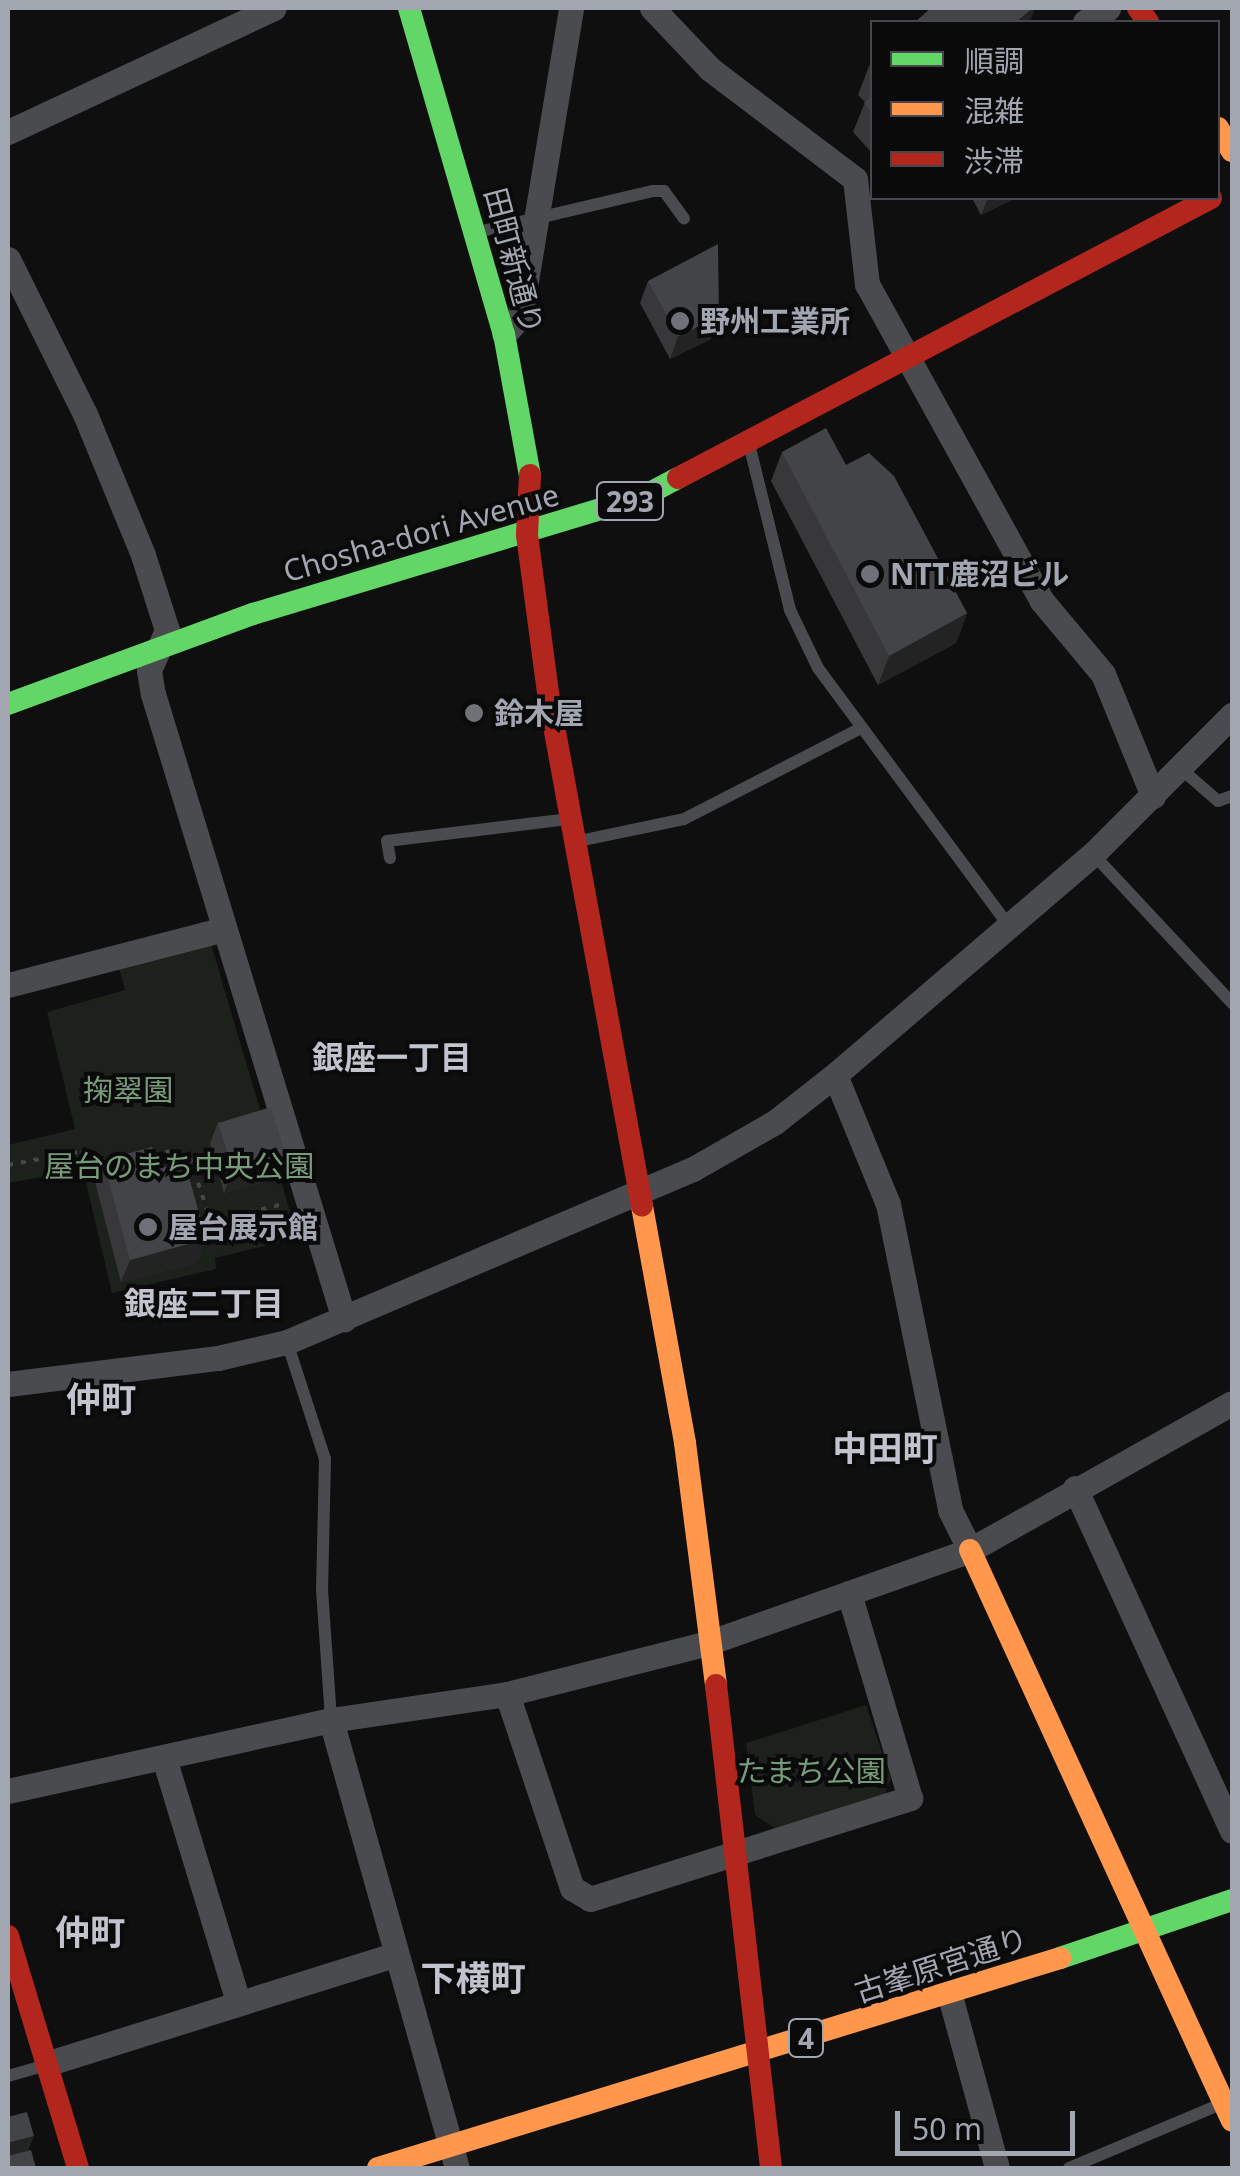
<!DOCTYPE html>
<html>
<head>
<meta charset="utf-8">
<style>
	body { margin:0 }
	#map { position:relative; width:1240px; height:2176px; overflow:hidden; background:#0f0f10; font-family:"Noto Sans","Noto Sans JP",sans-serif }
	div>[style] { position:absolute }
	.green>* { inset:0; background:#1c211c }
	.path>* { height:4px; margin-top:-2px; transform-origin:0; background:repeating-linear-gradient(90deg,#45474a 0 5px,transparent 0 13px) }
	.lane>* { height:12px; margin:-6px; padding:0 6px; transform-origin:6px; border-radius:6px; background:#4a4b4e }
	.street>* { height:25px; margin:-12.5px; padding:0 12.5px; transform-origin:12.5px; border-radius:12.5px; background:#4a4b4e }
	.fast>* { height:22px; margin:-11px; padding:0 11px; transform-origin:11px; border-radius:11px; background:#63d668 }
	.slow>* { height:22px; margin:-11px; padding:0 11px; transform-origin:11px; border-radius:11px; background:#ff974d }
	.jam>* { height:22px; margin:-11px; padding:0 11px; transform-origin:11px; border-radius:11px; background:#b3261e }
	.wall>* { inset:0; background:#38383b }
	.shaded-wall>* { inset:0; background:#232324 }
	.building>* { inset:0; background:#434447; transform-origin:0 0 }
	.dots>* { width:28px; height:28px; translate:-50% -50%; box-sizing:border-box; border:5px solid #0a0a0b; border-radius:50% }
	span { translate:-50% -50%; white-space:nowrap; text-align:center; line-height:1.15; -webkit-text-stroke:8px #0a0a0b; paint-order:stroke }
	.shield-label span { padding:2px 8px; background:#0a0a0b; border:2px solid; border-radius:8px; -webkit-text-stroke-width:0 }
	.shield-label { font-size:28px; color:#a1a6b0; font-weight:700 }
	.street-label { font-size:30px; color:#a1a6b0 }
	.poi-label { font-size:30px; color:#a1a6b0; font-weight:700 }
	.left { translate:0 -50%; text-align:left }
	.park-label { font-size:30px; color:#789b7a }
	.neighbourhood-label { font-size:32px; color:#c1c4cd; font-weight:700 }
	.quarter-label { font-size:35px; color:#c1c4cd; font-weight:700 }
	.frame { position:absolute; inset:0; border:10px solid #a1a6b0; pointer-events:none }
	.legend { position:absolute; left:870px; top:20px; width:350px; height:180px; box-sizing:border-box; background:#0a0a0b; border:2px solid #46484d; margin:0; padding:12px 18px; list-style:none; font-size:30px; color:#a1a6b0 }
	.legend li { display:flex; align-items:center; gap:20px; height:50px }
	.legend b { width:50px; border:2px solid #46484d }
	.scale { position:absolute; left:895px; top:2111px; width:180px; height:45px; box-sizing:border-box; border:5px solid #a1a6b0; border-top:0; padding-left:12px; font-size:30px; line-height:35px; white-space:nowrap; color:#a1a6b0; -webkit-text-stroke:8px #0a0a0b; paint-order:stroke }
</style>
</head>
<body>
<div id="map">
	<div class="green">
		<i style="clip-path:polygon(211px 944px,298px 1238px,215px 1258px,216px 1269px,112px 1293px,83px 1170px,8px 1183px,8px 1145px,75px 1129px,47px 1012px,125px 990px,119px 968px)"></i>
		<i style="clip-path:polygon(866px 1705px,891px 1779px,884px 1796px,779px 1831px,755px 1815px,746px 1743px)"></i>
	</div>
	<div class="path">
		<i style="left:153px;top:1156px;width:18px;rotate:-16deg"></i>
		<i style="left:170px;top:1151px;width:21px;rotate:19deg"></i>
		<i style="left:190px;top:1158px;width:67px;rotate:71.8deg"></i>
		<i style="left:211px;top:1222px;width:74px;rotate:-14deg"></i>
		<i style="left:8px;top:1165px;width:75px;rotate:-10.7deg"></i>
		<i style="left:82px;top:1151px;width:23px;rotate:72deg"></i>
		<i style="left:89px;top:1173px;width:11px;rotate:-15deg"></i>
	</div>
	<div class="lane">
		<i style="left:478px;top:232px;width:180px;rotate:-13.2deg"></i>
		<i style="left:653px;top:191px;width:11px"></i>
		<i style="left:664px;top:191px;width:34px;rotate:54deg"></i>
		<i style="left:750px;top:448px;width:167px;rotate:76.1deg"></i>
		<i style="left:790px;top:610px;width:64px;rotate:64.2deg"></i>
		<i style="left:818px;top:668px;width:321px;rotate:53.5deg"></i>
		<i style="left:1180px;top:768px;width:50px;rotate:41deg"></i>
		<i style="left:1218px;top:801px;width:15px;rotate:-20deg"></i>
		<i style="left:579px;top:841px;width:107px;rotate:-11.8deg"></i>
		<i style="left:684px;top:819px;width:199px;rotate:-27.2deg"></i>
		<i style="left:1093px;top:854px;width:204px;rotate:47deg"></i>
		<i style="left:390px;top:858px;width:17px;rotate:-100deg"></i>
		<i style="left:387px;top:841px;width:182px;rotate:-6.9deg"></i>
		<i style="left:287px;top:1342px;width:123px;rotate:72deg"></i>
		<i style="left:325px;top:1459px;width:131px;rotate:91.3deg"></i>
		<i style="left:322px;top:1590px;width:130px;rotate:86deg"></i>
		<i style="left:8px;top:2076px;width:32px;rotate:-16deg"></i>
		<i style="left:1069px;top:2168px;width:163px;rotate:-22.8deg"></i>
	</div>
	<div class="street">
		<i style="left:652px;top:8px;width:84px;rotate:46.4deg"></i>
		<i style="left:710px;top:69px;width:182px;rotate:37.2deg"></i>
		<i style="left:855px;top:179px;width:106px;rotate:83.5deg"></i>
		<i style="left:867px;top:284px;width:362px;rotate:61.1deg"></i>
		<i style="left:1042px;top:601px;width:95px;rotate:50.1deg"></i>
		<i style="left:1103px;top:674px;width:132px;rotate:67.7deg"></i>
		<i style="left:1085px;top:22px;width:27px;rotate:-31deg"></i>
		<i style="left:8px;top:132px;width:293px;rotate:-25deg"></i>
		<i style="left:8px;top:259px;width:173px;rotate:63.6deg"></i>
		<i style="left:85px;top:414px;width:152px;rotate:67.6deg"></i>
		<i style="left:143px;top:555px;width:79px;rotate:72.3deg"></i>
		<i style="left:167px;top:630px;width:44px;rotate:114.2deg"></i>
		<i style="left:149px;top:670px;width:24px;rotate:81deg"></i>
		<i style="left:153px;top:694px;width:654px;rotate:73.01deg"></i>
		<i style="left:504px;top:334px;width:23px;rotate:-47deg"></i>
		<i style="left:520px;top:317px;width:313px;rotate:-80.6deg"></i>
		<i style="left:8px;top:985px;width:220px;rotate:-14.5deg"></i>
		<i style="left:835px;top:1075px;width:139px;rotate:67.7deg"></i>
		<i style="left:888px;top:1204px;width:312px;rotate:78.5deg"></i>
		<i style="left:950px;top:1510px;width:45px;rotate:63.4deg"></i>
		<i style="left:8px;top:1384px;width:212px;rotate:-7.1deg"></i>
		<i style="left:218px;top:1358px;width:71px;rotate:-13.1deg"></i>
		<i style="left:287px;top:1342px;width:441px;rotate:-23.1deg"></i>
		<i style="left:693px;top:1169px;width:95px;rotate:-29.8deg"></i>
		<i style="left:775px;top:1122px;width:76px;rotate:-38.1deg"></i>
		<i style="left:835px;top:1075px;width:340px;rotate:-40.6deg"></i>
		<i style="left:1093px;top:854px;width:197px;rotate:-45deg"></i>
		<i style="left:1075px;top:1488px;width:377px;rotate:65.4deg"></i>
		<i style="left:507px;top:1694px;width:205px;rotate:71.5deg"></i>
		<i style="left:572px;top:1888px;width:21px;rotate:31deg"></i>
		<i style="left:590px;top:1899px;width:336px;rotate:-17.5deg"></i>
		<i style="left:910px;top:1798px;width:214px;rotate:-106.6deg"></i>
		<i style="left:331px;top:1720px;width:465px;rotate:74.3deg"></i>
		<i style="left:164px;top:1758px;width:255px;rotate:73.1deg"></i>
		<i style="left:8px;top:1791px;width:331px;rotate:-12.4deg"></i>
		<i style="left:331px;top:1720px;width:178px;rotate:-8.4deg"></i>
		<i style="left:507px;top:1694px;width:207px;rotate:-14.2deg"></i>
		<i style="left:708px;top:1643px;width:278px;rotate:-19.5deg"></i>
		<i style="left:970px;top:1550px;width:300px;rotate:-29.3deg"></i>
		<i style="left:950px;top:1996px;width:178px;rotate:74.7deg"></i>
		<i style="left:46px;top:2064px;width:367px;rotate:-17.4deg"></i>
	</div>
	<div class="fast">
		<i style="left:409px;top:8px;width:340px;rotate:73.8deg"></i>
		<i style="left:504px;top:334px;width:143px;rotate:79.6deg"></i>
		<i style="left:8px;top:704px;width:261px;rotate:-20.2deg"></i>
		<i style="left:253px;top:614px;width:408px;rotate:-16.8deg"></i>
		<i style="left:644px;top:496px;width:38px;rotate:-28deg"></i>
		<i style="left:1060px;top:1958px;width:182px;rotate:-18.6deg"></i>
	</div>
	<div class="slow">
		<i style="left:1218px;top:128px;width:27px;rotate:59deg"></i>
		<i style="left:642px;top:1206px;width:241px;rotate:79.7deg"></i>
		<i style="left:685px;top:1443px;width:244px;rotate:82.7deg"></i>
		<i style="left:970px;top:1550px;width:628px;rotate:65.35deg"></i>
		<i style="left:378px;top:2168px;width:714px;rotate:-17.11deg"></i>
	</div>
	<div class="jam">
		<i style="left:1138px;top:8px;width:17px;rotate:54deg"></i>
		<i style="left:530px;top:475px;width:60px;rotate:92.9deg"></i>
		<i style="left:527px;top:535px;width:165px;rotate:82.4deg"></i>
		<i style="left:549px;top:699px;width:515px;rotate:79.61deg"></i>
		<i style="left:678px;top:478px;width:602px;rotate:-27.71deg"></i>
		<i style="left:716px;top:1685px;width:486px;rotate:83.5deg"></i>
		<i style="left:8px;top:1936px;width:242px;rotate:73.2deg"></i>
	</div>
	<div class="wall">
		<i style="clip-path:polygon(872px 63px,872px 153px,853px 132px,865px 102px,858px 95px,869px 66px)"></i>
		<i style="clip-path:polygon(972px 198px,1016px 198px,981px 215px)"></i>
		<i style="clip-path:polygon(648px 281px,711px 339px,670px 359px,640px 303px)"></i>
		<i style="clip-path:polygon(782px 452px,846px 465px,967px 613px,956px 643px,878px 685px,771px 481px)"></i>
		<i style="clip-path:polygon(218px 1122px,286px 1156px,278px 1178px,224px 1193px,210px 1144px)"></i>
		<i style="clip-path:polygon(103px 1160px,157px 1169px,206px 1239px,198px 1262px,121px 1282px,95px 1182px)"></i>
	</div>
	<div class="shaded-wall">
		<i style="clip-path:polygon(1033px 8px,1035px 8px,1030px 22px,1016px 22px)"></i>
		<i style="clip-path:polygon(988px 198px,1016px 198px,981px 215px)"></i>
		<i style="clip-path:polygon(719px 317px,711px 339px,670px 359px,678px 336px)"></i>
		<i style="clip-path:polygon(967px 613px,956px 643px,878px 685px,889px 656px)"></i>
		<i style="clip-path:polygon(286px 1156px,278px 1178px,224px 1193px,232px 1171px)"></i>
		<i style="clip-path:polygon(206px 1239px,198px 1262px,121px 1282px,130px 1260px)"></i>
		<i style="clip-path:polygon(34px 2136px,25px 2159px,8px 2163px,8px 2143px)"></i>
	</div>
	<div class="building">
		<i style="clip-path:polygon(931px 8px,1033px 8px,1016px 22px,915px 22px)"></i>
		<i style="clip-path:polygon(872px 96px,872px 112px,864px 103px)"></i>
		<i style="clip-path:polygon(718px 244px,719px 317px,678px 336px,648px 281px)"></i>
		<i style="clip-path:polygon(826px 428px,846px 465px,869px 453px,894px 476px,967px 613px,889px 656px,782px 452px)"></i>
		<i style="left:271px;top:1107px;width:51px;height:55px;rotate:73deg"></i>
		<i style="clip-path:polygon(152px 1147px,157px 1169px,185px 1162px,206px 1239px,130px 1260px,103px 1160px)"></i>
		<i style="clip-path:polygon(27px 2112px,34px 2136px,8px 2143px,8px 2117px)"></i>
		<i style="clip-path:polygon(31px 2150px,36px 2168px,8px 2168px,8px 2156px)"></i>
	</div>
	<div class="dots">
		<i style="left:680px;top:321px;background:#6e7178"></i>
		<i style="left:870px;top:574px;background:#6e7178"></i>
		<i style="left:474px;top:713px;background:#6e7178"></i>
		<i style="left:148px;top:1227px;background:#6e7178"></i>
	</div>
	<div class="shield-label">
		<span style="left:630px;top:501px">293</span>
		<span style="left:806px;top:2038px">4</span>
	</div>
	<div class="street-label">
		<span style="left:514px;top:261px;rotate:75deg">田町新通り</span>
		<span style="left:421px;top:533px;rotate:-16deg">Chosha-dori Avenue</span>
		<span style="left:941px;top:1965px;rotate:-18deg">古峯原宮通り</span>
	</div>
	<div class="poi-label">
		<span class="left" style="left:700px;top:321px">野州工業所</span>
		<span class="left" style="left:890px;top:574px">NTT鹿沼ビル</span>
		<span class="left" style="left:494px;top:713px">鈴木屋</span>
		<span class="left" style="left:168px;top:1227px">屋台展示館</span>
	</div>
	<div class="park-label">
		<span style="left:128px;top:1090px">掬翠園</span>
		<span style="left:179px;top:1166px">屋台のまち中央公園</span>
		<span style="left:811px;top:1771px">たまち公園</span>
	</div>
	<div class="neighbourhood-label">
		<span style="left:392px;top:1057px">銀座一丁目</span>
		<span style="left:204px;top:1303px">銀座二丁目</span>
	</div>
	<div class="quarter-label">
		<span style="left:101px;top:1399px">仲町</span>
		<span style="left:885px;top:1448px">中田町</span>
		<span style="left:90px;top:1932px">仲町</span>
		<span style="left:473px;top:1978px">下横町</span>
	</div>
	<div class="frame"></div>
	<ul class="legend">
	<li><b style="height:12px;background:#63d668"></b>順調</li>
	<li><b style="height:12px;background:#ff974d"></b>混雑</li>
	<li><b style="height:12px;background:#b3261e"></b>渋滞</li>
	</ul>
	<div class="scale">50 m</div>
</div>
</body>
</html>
